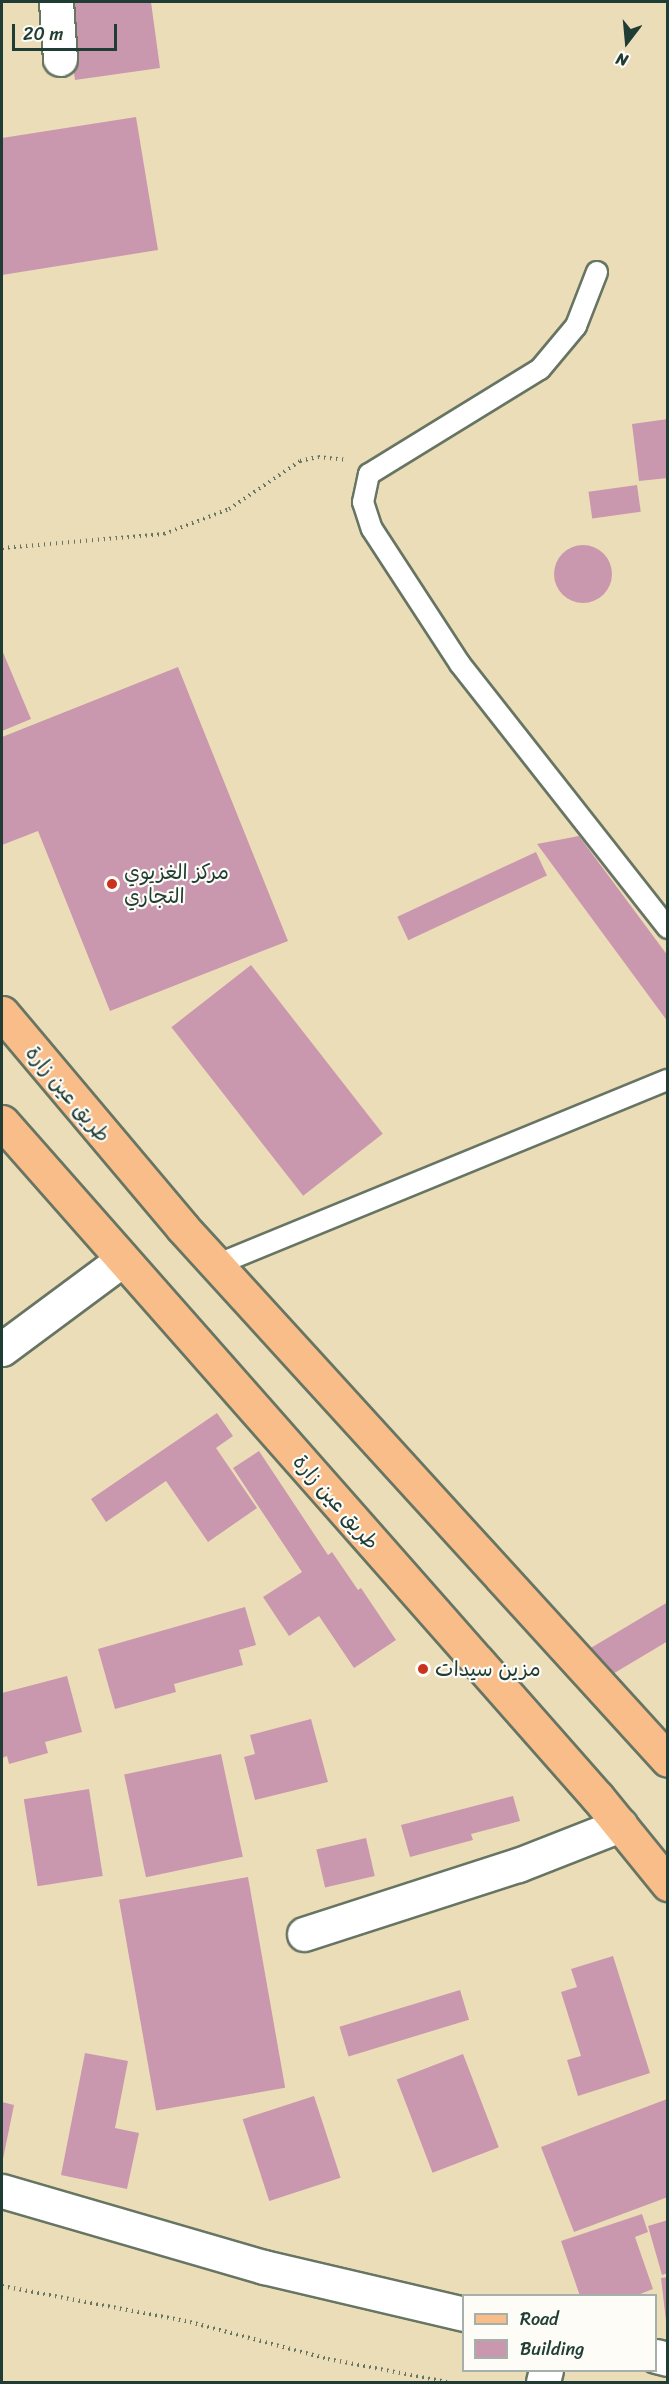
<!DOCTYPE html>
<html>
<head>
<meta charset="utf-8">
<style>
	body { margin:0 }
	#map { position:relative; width:669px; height:2384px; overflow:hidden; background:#ecddb9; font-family:Sriracha,"Playpen Sans Arabic",sans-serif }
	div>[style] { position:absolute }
	.building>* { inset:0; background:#ca98ae; transform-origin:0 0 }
	.round { border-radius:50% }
	.path>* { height:4px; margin-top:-2px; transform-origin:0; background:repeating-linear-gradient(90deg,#677563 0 1.5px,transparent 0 6px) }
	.roads { filter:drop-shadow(2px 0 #677563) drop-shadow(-2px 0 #677563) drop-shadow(0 2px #677563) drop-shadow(0 -2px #677563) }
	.lane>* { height:20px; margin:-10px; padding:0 10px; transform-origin:10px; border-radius:10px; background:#fff }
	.street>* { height:33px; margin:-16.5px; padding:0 16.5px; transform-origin:16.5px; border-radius:16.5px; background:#fff }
	.primary>* { height:33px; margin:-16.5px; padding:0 16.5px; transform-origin:16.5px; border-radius:16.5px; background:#f8bd88 }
	.dots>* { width:16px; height:16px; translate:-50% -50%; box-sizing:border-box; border:3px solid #fdfcf7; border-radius:50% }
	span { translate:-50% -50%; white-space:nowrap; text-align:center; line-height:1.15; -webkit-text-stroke:4.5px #fdfcf7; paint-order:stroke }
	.poi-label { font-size:21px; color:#1f3d34 }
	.left { translate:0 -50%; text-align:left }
	.street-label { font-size:21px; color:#1f3d34 }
	.frame { position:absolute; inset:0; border:3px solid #1f3d34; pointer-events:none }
	.legend { position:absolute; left:462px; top:2294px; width:195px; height:78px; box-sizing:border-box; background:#fdfcf7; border:2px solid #a4b0a9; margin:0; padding:8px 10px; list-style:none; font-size:18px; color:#1f3d34 }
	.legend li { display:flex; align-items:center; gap:12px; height:30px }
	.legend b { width:30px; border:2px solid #a4b0a9 }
	.north { position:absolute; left:597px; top:12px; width:60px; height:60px; -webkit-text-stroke:4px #fdfcf7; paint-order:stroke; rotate:196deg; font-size:16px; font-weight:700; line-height:24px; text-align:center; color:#1f3d34 }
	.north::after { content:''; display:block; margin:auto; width:21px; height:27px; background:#1f3d34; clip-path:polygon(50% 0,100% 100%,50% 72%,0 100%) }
	.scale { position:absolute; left:12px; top:24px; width:105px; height:27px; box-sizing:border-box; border:3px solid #1f3d34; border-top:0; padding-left:8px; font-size:18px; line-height:21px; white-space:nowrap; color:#1f3d34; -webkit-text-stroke:4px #fdfcf7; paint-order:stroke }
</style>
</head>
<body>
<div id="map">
	<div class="building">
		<i style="clip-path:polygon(64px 2px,151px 2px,160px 68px,75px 80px)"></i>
		<i style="clip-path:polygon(136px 117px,158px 250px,2px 275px,2px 138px)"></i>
		<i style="clip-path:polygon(668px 419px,668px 478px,639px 481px,632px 424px)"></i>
		<i style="left:637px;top:485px;width:27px;height:49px;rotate:82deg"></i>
		<i class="round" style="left:554px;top:545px;width:58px;height:58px"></i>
		<i style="clip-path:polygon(2px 650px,31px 719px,2px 731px)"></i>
		<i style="clip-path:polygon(178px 667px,288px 941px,110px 1011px,38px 831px,2px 845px,2px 737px)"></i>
		<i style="clip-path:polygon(579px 836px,668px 956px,668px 1022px,537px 844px)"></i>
		<i style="left:536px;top:852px;width:26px;height:153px;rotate:65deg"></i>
		<i style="left:251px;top:965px;width:214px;height:101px;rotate:52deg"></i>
		<i style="clip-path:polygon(217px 1413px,233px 1436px,216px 1448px,257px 1508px,208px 1542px,166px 1481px,106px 1522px,91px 1499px)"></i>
		<i style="clip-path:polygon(259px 1451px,328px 1555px,332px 1552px,358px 1590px,361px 1588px,396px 1640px,354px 1668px,319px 1616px,289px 1636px,263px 1597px,302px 1572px,233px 1468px)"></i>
		<i style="clip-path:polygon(668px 1602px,668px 1641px,606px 1678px,589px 1649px)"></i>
		<i style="clip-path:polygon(245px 1607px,256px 1645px,239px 1650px,243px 1665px,174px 1684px,176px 1692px,115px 1709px,98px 1649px)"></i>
		<i style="clip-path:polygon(67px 1676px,82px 1732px,45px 1742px,48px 1753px,9px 1764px,7px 1756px,2px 1758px,2px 1693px)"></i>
		<i style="clip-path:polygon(311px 1719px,328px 1782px,255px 1800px,244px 1757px,255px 1754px,250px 1735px)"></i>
		<i style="left:221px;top:1754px;width:105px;height:99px;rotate:78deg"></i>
		<i style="left:89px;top:1789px;width:88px;height:66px;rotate:81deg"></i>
		<i style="clip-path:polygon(513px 1796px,520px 1821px,471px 1834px,473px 1840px,410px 1857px,401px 1825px)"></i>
		<i style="left:366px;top:1838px;width:39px;height:51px;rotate:77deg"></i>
		<i style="left:248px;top:1877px;width:214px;height:131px;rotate:80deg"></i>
		<i style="clip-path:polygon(613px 1956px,650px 2073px,578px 2096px,567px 2060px,581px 2056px,561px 1992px,577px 1987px,571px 1969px)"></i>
		<i style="left:460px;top:1990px;width:31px;height:126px;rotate:73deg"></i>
		<i style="clip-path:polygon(85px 2053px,128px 2061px,115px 2128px,139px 2133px,127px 2189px,61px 2175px)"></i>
		<i style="left:463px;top:2054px;width:100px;height:71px;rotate:69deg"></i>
		<i style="left:314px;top:2096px;width:86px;height:75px;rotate:72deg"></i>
		<i style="clip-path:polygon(667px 2099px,668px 2197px,574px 2232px,541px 2147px)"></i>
		<i style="clip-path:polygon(2px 2102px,14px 2105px,3px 2159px,2px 2159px)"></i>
		<i style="clip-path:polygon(642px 2214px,648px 2232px,635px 2237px,653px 2289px,635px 2296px,580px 2296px,561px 2241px)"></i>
		<i style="clip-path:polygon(668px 2220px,668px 2273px,662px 2275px,648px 2226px)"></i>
		<i style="clip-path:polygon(668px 2277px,668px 2338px,661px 2278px)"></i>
	</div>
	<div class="path">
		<i style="left:2px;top:548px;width:163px;rotate:-4.9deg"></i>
		<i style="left:164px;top:534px;width:70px;rotate:-21deg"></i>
		<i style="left:229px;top:509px;width:86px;rotate:-34.1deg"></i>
		<i style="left:300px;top:461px;width:18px;rotate:-13deg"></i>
		<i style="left:318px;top:457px;width:27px;rotate:6deg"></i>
		<i style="left:2px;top:2286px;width:191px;rotate:10.8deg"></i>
		<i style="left:190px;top:2322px;width:143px;rotate:15deg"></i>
		<i style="left:328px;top:2359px;width:121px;rotate:10.9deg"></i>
	</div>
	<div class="roads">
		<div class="lane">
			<i style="left:597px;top:272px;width:58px;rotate:111.3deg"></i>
			<i style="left:576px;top:326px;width:56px;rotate:129.9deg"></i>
			<i style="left:540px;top:369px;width:201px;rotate:148.4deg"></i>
			<i style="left:369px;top:474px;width:29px;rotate:102deg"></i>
			<i style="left:363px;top:502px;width:28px;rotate:72deg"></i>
			<i style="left:372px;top:529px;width:161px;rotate:56.9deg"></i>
			<i style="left:460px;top:664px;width:336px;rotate:51.8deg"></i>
			<i style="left:216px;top:1265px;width:488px;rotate:-22.3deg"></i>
		</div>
		<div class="street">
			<i style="left:56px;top:2px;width:57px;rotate:86deg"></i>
			<i style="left:2px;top:1349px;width:149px;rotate:-36.6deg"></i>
			<i style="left:304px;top:1934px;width:225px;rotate:-17.9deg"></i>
			<i style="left:518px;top:1865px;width:110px;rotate:-21.4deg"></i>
			<i style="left:2px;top:2191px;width:273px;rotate:16.2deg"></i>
			<i style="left:264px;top:2267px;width:205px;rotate:13.2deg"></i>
			<i style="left:656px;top:2356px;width:12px;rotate:14deg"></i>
			<i style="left:543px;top:2382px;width:12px;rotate:-76deg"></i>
		</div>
		<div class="primary">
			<i style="left:2px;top:1013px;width:280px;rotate:49.9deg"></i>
			<i style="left:182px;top:1227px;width:721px;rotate:47.64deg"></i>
			<i style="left:2px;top:1122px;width:901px;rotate:48.6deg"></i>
			<i style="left:598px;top:1798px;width:111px;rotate:50.9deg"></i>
		</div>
	</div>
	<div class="dots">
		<i style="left:112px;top:884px;background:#c8321e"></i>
		<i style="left:423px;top:1669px;background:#c8321e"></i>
	</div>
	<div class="poi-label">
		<span class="left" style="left:124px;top:884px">مركز الغزيوي<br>التجاري</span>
		<span class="left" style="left:435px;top:1669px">مزين سيدات</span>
	</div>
	<div class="street-label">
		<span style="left:68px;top:1094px;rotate:50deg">طريق عين زارة</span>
		<span style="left:336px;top:1502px;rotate:49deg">طريق عين زارة</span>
	</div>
	<div class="frame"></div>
	<ul class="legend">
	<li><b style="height:8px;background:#f8bd88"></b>Road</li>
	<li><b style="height:16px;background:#ca98ae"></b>Building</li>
	</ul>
	<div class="north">N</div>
	<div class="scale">20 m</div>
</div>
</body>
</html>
